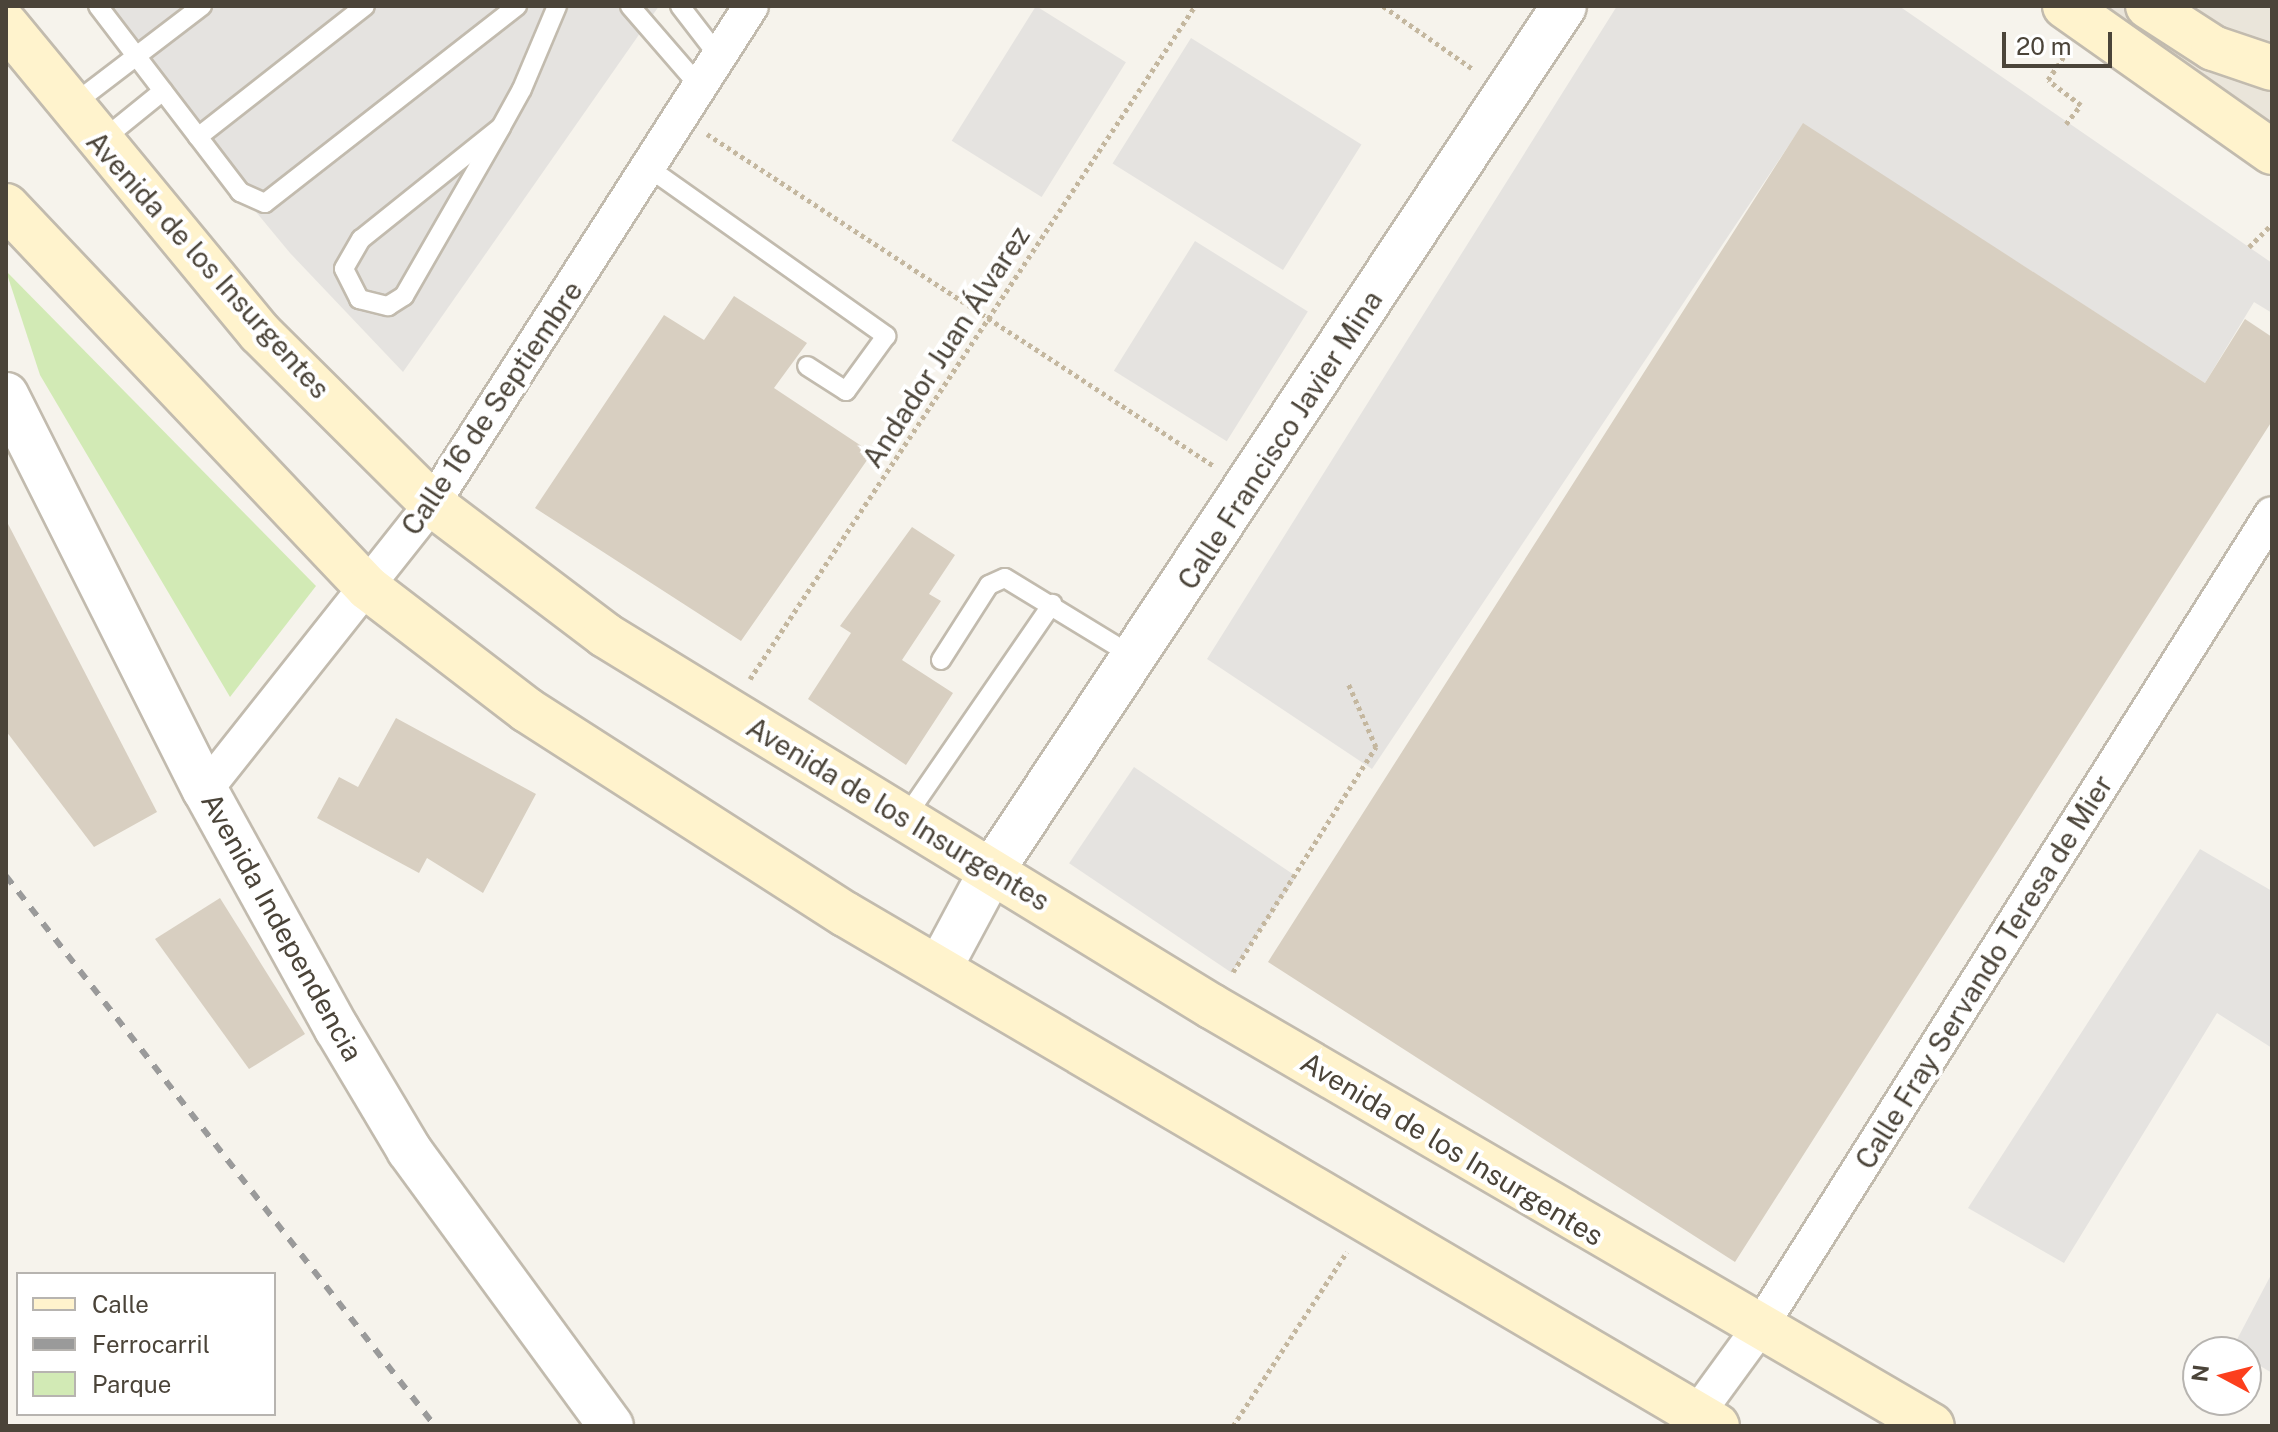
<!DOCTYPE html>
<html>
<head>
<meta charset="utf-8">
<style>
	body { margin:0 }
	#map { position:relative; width:2278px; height:1432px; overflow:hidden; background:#f6f3ec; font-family:"Public Sans",sans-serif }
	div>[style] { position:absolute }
	.residential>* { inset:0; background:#eae5da }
	.green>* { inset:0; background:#d2eab5 }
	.parking>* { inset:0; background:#e5e3e0; transform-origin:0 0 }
	.building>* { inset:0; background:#d8cfc1 }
	.path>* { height:5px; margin-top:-2.5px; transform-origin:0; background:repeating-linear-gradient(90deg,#c4b79f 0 4px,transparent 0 8px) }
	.roads { filter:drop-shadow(2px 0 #c2bbae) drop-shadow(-2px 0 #c2bbae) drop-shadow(0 2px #c2bbae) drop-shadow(0 -2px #c2bbae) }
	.service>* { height:18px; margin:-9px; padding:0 9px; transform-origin:9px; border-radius:9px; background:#fff }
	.minor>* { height:34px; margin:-17px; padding:0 17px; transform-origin:17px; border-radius:17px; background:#fff }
	.tertiary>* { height:44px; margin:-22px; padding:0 22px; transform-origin:22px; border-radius:22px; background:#fff }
	.secondary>* { height:44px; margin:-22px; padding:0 22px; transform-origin:22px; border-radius:22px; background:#fff3cd }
	.rail>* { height:6px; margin-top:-3px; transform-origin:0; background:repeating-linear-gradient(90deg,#9a9a9a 0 10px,transparent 0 20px) }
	span { translate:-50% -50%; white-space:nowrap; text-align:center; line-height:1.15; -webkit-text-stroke:8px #fff; paint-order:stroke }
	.street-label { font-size:28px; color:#4b4439 }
	.frame { position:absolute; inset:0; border:8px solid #4b4439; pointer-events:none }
	.legend { position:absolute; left:16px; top:1272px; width:260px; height:144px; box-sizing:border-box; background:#fff; border:2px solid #b7b4b0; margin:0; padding:10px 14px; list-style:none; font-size:24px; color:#4b4439 }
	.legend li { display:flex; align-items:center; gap:16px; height:40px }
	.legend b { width:40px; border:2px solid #b7b4b0 }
	.north { position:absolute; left:2182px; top:1336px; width:80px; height:80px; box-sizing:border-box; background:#fff; border:2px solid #b7b4b0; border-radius:50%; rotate:277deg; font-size:22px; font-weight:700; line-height:32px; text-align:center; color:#4b4439 }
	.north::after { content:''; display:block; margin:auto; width:28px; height:36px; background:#fc3f1d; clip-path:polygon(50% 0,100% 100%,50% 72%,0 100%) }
	.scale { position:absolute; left:2002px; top:32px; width:110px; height:36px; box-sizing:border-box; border:4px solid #4b4439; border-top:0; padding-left:10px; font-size:24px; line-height:28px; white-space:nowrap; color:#4b4439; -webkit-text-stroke:6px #fff; paint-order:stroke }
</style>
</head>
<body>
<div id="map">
	<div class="residential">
		<i style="clip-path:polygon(2098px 6px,2272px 6px,2272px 129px)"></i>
	</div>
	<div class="green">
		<i style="clip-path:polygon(6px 271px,316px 586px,230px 697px,40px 375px)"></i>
	</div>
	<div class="parking">
		<i style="clip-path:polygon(85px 6px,659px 6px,403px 372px,290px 253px)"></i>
		<i style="left:1036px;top:6px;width:106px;height:159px;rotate:32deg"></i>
		<i style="clip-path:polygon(1617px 6px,1899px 6px,2272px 263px,2272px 313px,2254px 302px,2205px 383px,1803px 124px,1372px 769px,1207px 659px)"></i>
		<i style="left:1191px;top:38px;width:201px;height:148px;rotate:32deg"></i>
		<i style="left:1195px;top:241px;width:133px;height:153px;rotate:32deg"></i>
		<i style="left:1134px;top:767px;width:196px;height:116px;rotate:34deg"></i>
		<i style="clip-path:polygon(2200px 849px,2272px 891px,2272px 1048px,2217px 1013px,2064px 1263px,1968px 1208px)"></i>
		<i style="clip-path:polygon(2272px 1273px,2272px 1373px,2232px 1349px)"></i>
	</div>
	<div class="building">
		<i style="clip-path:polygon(1803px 123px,2205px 383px,2245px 319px,2272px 337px,2272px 421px,1735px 1262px,1268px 962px)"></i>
		<i style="clip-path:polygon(734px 296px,807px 343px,774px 388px,872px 453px,741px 641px,535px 508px,664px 315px,704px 340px)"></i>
		<i style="clip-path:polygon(6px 520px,157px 812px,94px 847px,6px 731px)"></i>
		<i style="clip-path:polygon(912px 527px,955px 555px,929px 594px,941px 601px,902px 660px,953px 693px,906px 765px,808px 699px,851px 633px,840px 626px)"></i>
		<i style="clip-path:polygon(396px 718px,536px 794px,483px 893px,427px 858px,419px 873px,317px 818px,339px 777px,358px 787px)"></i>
		<i style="clip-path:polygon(220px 898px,305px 1034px,249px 1069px,155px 939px)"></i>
	</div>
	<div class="path">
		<i style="left:1383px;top:6px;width:111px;rotate:35.1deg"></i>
		<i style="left:2066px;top:124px;width:24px;rotate:-52deg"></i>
		<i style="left:2081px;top:105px;width:41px;rotate:-142.9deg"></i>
		<i style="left:2048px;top:80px;width:32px;rotate:-56deg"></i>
		<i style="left:707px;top:134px;width:606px;rotate:33.22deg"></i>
		<i style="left:2249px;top:247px;width:33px;rotate:-45deg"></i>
		<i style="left:750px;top:679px;width:807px;rotate:-56.53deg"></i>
		<i style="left:1233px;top:972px;width:267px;rotate:-57.6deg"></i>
		<i style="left:1376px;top:747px;width:70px;rotate:-113.6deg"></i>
		<i style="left:1233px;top:1426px;width:208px;rotate:-56.8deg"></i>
	</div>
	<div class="roads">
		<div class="service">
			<i style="left:98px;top:6px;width:234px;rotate:52.6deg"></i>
			<i style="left:240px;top:192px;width:27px;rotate:24deg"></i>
			<i style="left:265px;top:203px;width:320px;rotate:-38deg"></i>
			<i style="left:630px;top:6px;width:108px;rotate:49.1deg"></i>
			<i style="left:680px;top:6px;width:66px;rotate:52.4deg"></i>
			<i style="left:71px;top:106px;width:165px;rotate:-37.4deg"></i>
			<i style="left:501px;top:127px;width:179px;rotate:141.3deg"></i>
			<i style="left:361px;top:239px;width:34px;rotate:120deg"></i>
			<i style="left:344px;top:269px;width:34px;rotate:63deg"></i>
			<i style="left:359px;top:299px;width:30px;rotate:14deg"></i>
			<i style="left:388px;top:306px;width:19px;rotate:-32deg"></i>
			<i style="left:404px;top:296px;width:195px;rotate:-60.1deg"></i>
			<i style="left:501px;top:127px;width:43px;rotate:-61.1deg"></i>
			<i style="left:522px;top:89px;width:90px;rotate:-67.1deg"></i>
			<i style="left:198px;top:137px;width:212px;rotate:-38.1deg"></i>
			<i style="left:100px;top:142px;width:81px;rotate:-39deg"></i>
			<i style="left:649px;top:168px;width:291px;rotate:35.3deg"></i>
			<i style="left:886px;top:336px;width:68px;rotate:126deg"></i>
			<i style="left:846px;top:391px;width:46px;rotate:-147.3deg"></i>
			<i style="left:941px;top:660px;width:89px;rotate:-57.4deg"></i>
			<i style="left:989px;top:585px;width:17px;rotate:-24deg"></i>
			<i style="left:1005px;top:578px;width:150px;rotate:31.4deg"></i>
			<i style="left:905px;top:818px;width:260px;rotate:-55.5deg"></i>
		</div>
		<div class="minor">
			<i style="left:205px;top:790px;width:365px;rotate:-51.6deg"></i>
			<i style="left:432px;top:504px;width:591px;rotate:-57.36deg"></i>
			<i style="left:1688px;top:1426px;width:119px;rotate:-53.9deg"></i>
			<i style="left:1758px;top:1330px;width:964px;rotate:-57.79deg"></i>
		</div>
		<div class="tertiary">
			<i style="left:6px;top:395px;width:442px;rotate:63.3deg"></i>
			<i style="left:205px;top:790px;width:273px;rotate:61.1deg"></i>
			<i style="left:337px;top:1029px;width:141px;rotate:59.2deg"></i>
			<i style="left:409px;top:1150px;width:342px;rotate:53.8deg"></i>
			<i style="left:940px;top:967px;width:110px;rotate:-61.8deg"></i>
			<i style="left:992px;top:870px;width:1036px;rotate:-56.49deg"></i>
		</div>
		<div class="secondary">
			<i style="left:2065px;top:6px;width:253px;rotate:35.2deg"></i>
			<i style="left:2148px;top:6px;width:77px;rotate:32.9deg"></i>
			<i style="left:2213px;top:48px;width:62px;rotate:18.7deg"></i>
			<i style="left:6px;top:25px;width:399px;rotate:50.5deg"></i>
			<i style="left:260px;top:333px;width:243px;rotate:44.8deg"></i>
			<i style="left:432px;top:504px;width:217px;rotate:37.1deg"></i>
			<i style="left:605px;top:635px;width:711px;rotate:31.48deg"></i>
			<i style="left:1211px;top:1006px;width:834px;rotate:30.22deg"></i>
			<i style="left:6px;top:206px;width:526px;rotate:46.54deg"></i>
			<i style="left:368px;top:588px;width:200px;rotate:37.5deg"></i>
			<i style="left:527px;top:710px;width:378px;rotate:32.7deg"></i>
			<i style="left:845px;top:914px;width:1011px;rotate:30.42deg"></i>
		</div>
	</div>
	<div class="rail">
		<i style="left:6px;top:876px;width:698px;rotate:52.05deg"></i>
	</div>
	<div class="street-label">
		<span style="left:208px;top:265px;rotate:48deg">Avenida de los Insurgentes</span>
		<span style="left:946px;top:347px;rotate:-57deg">Andador Juan Álvarez</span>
		<span style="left:492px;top:408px;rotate:-56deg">Calle 16 de Septiembre</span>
		<span style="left:1280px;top:440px;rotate:-57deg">Calle Francisco Javier Mina</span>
		<span style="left:898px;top:814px;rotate:31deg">Avenida de los Insurgentes</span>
		<span style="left:282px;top:927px;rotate:61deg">Avenida Independencia</span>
		<span style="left:1984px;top:972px;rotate:-58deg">Calle Fray Servando Teresa de Mier</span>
		<span style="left:1452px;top:1149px;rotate:31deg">Avenida de los Insurgentes</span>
	</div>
	<div class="frame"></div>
	<ul class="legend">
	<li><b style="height:10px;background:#fff3cd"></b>Calle</li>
	<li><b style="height:10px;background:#9a9a9a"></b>Ferrocarril</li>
	<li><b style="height:22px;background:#d2eab5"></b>Parque</li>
	</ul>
	<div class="north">N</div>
	<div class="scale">20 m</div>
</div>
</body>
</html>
